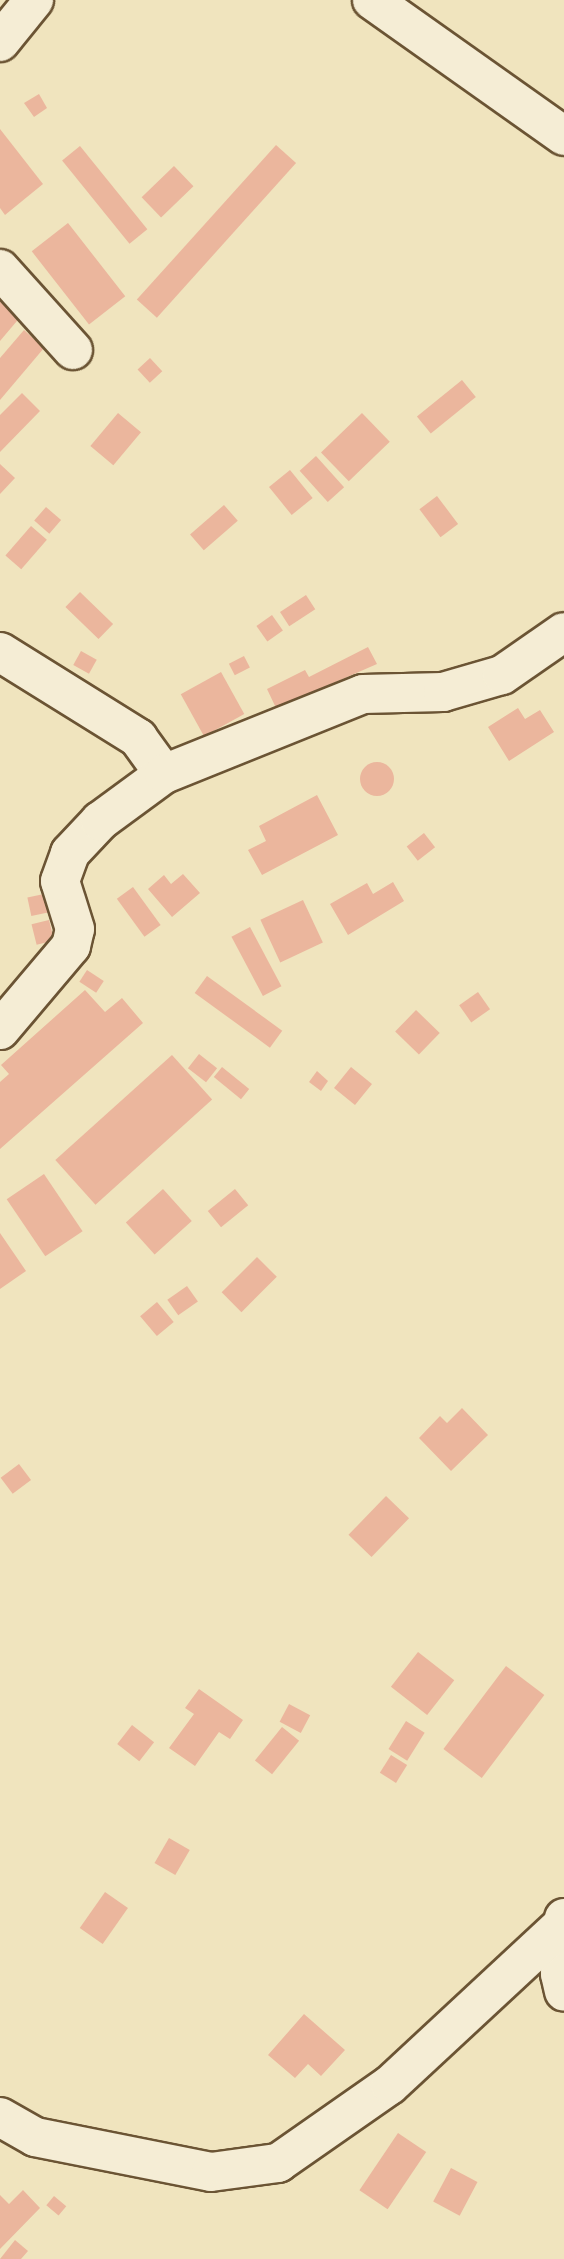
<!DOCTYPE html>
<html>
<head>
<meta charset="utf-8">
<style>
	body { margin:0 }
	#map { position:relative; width:564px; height:2259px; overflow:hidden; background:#f0e4be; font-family:"IM FELL English",serif }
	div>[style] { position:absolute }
	.building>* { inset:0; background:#ebb69d; transform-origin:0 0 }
	.round { border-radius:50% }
	.roads { filter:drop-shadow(2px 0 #6b5434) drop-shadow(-2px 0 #6b5434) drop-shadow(0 2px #6b5434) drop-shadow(0 -2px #6b5434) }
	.minor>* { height:38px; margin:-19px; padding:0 19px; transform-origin:19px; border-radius:19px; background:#f5edd5 }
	span { translate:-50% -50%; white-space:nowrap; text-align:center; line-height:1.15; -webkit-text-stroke:5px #f5edd5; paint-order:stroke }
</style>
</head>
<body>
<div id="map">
	<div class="building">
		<i style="clip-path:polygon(39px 94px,47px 108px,34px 117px,24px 103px)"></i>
		<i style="clip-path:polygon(0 129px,43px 184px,5px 215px,0 208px)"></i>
		<i style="left:276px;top:145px;width:27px;height:208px;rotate:42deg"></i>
		<i style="left:80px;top:146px;width:107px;height:23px;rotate:51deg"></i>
		<i style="left:174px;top:166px;width:28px;height:45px;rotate:46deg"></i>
		<i style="left:68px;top:223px;width:93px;height:46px;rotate:52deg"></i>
		<i style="clip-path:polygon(3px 298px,22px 315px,0 341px,0 302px)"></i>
		<i style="clip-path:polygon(24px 330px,44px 348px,0 400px,0 358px)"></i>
		<i style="left:150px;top:358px;width:18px;height:17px;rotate:47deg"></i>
		<i style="left:462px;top:380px;width:22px;height:58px;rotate:51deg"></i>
		<i style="clip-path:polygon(22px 393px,40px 411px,0 452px,0 415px)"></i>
		<i style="left:118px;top:413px;width:30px;height:43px;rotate:40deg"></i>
		<i style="left:362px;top:413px;width:40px;height:57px;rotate:46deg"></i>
		<i style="left:316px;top:456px;width:42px;height:22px;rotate:48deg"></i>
		<i style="clip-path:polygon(0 464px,15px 478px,0 494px)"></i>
		<i style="left:290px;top:470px;width:36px;height:27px;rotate:51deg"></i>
		<i style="left:437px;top:496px;width:35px;height:22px;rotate:53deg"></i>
		<i style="left:224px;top:505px;width:21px;height:45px;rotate:49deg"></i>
		<i style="left:46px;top:507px;width:20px;height:18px;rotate:41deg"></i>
		<i style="left:31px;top:526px;width:21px;height:39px;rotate:41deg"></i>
		<i style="left:80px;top:592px;width:46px;height:21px;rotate:44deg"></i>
		<i style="left:306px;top:595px;width:17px;height:31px;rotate:57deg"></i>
		<i style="left:272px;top:615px;width:19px;height:19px;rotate:55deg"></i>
		<i style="clip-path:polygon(368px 647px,377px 664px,276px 708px,267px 689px,305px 670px,309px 677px)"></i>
		<i style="left:81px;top:651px;width:18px;height:16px;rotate:29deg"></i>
		<i style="left:244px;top:656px;width:13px;height:17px;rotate:63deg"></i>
		<i style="left:221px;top:672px;width:48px;height:46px;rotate:61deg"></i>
		<i style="clip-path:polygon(518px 708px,525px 719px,540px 710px,554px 732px,509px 761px,488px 727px)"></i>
		<i class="round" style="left:360px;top:762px;width:34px;height:34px"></i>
		<i style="clip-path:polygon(317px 795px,338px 835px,262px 875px,248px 850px,266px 841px,259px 826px)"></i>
		<i style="left:424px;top:833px;width:18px;height:22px;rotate:52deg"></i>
		<i style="clip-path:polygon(183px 874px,200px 893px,172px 917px,148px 889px,164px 875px,171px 884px)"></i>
		<i style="clip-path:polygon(393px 882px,404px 901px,348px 935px,330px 904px,367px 883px,373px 894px)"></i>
		<i style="left:133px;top:887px;width:47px;height:20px;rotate:54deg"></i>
		<i style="left:44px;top:894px;width:19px;height:17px;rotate:78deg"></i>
		<i style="left:303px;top:900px;width:47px;height:47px;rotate:65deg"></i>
		<i style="left:49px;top:920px;width:21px;height:18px;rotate:76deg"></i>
		<i style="left:250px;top:927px;width:67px;height:21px;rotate:62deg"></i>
		<i style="left:87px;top:970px;width:20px;height:14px;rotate:33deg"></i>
		<i style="left:207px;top:976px;width:93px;height:21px;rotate:36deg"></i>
		<i style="clip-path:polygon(85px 990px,105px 1012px,122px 998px,143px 1023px,0 1149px,0 1082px,9px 1074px,1px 1065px)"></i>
		<i style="left:478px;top:992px;width:21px;height:23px;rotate:55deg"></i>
		<i style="left:416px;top:1010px;width:33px;height:30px;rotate:44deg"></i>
		<i style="left:199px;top:1054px;width:23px;height:18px;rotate:38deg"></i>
		<i style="left:172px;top:1055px;width:60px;height:157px;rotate:48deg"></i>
		<i style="left:222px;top:1067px;width:35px;height:13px;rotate:39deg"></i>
		<i style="left:351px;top:1067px;width:27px;height:27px;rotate:39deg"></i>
		<i style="clip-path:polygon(317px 1071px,328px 1081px,321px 1091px,309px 1082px)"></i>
		<i style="left:44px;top:1174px;width:69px;height:45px;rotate:56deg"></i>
		<i style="left:163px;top:1189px;width:43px;height:50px;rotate:48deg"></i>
		<i style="left:235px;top:1189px;width:21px;height:35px;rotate:51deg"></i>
		<i style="clip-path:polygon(0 1233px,26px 1271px,0 1289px)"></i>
		<i style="left:257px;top:1257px;width:28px;height:50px;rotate:45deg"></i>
		<i style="left:187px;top:1286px;width:19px;height:24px;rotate:55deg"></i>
		<i style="left:157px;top:1302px;width:26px;height:22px;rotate:50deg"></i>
		<i style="clip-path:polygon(462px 1408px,488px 1435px,451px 1471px,419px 1438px,440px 1416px,447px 1423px)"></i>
		<i style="left:19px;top:1464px;width:20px;height:23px;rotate:53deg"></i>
		<i style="left:386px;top:1496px;width:32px;height:54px;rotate:44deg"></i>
		<i style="left:418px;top:1652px;width:46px;height:44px;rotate:38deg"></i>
		<i style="left:506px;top:1666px;width:48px;height:104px;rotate:37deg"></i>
		<i style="clip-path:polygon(199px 1689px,243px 1720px,230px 1739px,219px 1732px,195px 1766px,169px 1748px,194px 1714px,185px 1708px)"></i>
		<i style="left:289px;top:1704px;width:24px;height:20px;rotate:28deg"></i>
		<i style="left:406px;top:1721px;width:22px;height:33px;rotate:32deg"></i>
		<i style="left:132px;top:1725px;width:28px;height:24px;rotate:38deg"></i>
		<i style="left:282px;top:1727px;width:22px;height:43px;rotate:39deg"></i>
		<i style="left:391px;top:1755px;width:19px;height:21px;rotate:32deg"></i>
		<i style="left:169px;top:1838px;width:24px;height:29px;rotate:30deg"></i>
		<i style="left:105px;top:1892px;width:28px;height:44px;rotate:35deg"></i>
		<i style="clip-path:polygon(304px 2014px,345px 2050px,321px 2076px,308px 2064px,295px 2078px,268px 2055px)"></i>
		<i style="left:398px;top:2133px;width:34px;height:69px;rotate:34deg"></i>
		<i style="left:451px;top:2168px;width:30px;height:38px;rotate:28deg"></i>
		<i style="clip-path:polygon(23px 2190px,40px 2208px,0 2249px,0 2195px,9px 2204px)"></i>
		<i style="left:54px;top:2196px;width:16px;height:12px;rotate:40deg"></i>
		<i style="clip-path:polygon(15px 2240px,28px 2251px,21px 2259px,0 2259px)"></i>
	</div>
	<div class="roads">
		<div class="minor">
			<i style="left:372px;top:0;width:235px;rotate:35.3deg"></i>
			<i style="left:0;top:42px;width:54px;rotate:-51deg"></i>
			<i style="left:0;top:269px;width:109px;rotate:48deg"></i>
			<i style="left:0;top:652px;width:163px;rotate:31.9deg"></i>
			<i style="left:138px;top:738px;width:44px;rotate:54.2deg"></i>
			<i style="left:0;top:1030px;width:110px;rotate:-49.8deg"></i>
			<i style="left:71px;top:946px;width:17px;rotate:-77deg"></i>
			<i style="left:75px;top:929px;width:50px;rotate:-107.4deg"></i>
			<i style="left:60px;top:881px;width:30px;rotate:-70deg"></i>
			<i style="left:70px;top:853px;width:44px;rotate:-46.8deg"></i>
			<i style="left:100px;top:821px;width:79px;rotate:-36.3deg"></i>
			<i style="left:164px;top:774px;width:214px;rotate:-21.9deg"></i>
			<i style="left:363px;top:694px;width:80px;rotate:-1.4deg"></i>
			<i style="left:443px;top:692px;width:61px;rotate:-16.1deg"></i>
			<i style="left:502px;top:675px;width:75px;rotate:-34.7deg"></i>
			<i style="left:564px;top:1918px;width:56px;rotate:94.1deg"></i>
			<i style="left:560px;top:1974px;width:18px;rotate:77deg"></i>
			<i style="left:0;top:2117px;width:40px;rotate:29.7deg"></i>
			<i style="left:35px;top:2137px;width:179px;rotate:11.2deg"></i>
			<i style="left:211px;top:2172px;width:68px;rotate:-7.7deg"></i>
			<i style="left:278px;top:2163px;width:136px;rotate:-34.9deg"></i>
			<i style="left:390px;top:2085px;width:233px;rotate:-42.9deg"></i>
		</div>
	</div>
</div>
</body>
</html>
